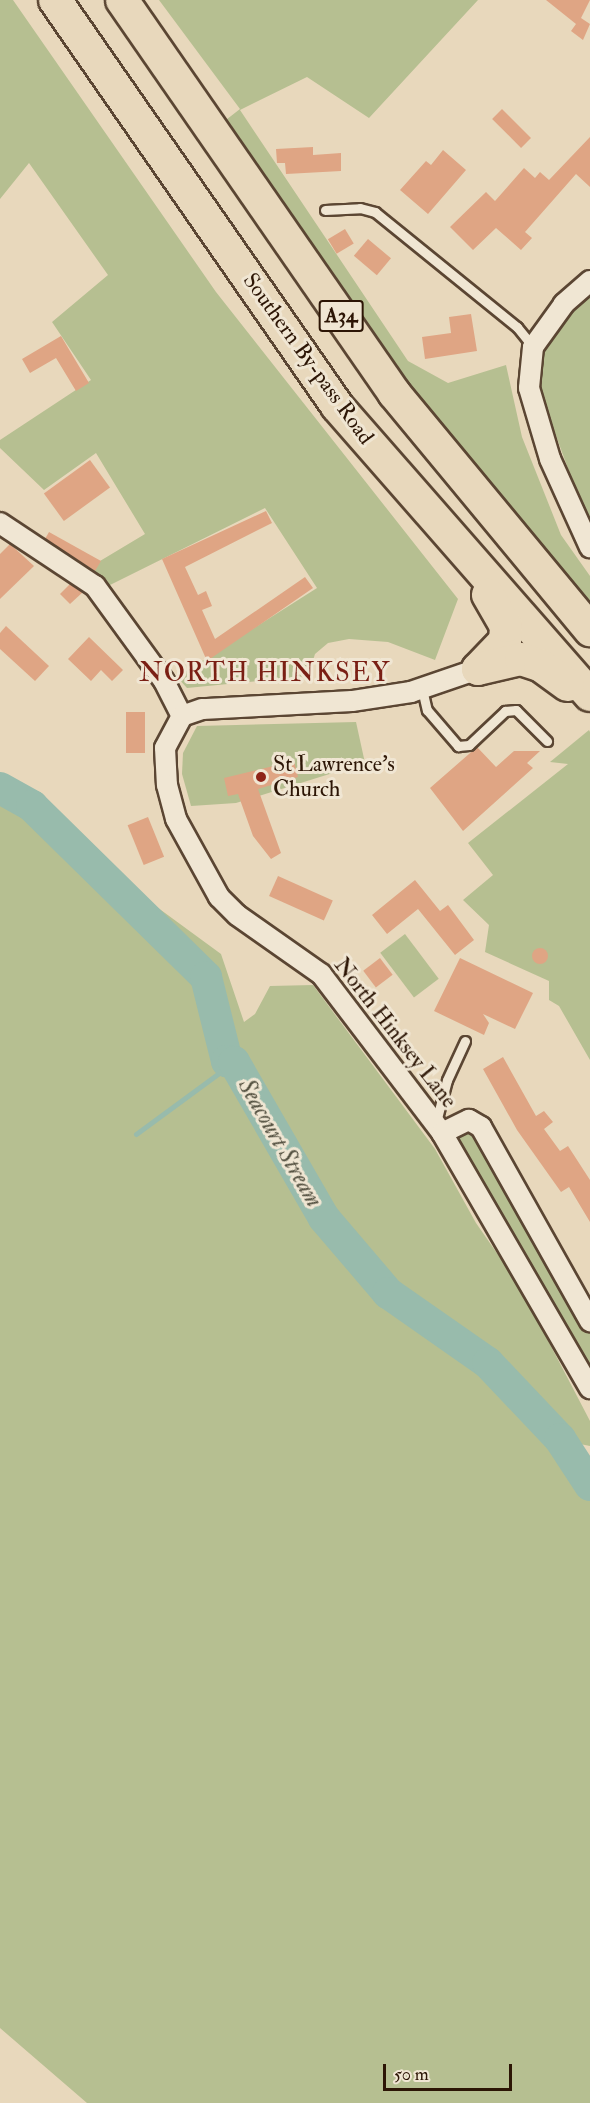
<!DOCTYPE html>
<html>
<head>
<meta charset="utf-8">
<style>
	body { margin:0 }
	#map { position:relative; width:590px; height:2103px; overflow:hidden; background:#e8d8bc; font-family:"IM FELL Double Pica",serif }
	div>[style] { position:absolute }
	.green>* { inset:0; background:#b6bf91; transform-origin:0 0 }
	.stream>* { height:5px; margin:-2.5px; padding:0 2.5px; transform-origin:2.5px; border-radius:2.5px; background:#98bbac }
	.river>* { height:32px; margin:-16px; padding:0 16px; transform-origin:16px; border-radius:16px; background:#98bbac }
	.building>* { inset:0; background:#dfa584; transform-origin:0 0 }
	.round { border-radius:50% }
	.roads { filter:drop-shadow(2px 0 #5b4633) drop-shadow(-2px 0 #5b4633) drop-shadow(0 2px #5b4633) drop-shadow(0 -2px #5b4633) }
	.service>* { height:9px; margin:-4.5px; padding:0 4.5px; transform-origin:4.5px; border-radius:4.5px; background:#f0e6d3 }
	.minor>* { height:20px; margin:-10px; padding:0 10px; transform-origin:10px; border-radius:10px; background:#f0e6d3 }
	.trunk>* { height:32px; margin:-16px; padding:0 16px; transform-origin:16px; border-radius:16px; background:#e8d8bc }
	.dots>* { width:16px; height:16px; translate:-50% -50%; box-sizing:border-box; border:3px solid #f0e6d3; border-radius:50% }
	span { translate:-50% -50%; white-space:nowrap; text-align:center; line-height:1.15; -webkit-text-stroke:6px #f0e6d3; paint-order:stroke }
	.shield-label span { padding:2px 4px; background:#f0e6d3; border:2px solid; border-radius:4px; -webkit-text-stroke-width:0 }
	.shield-label { font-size:21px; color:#2c1505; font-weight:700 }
	.street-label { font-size:22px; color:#2c1505 }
	.poi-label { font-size:22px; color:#2c1505 }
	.left { translate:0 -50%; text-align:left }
	.water-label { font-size:24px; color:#524f3f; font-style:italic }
	.quarter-label { font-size:26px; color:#7a1f14; letter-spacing:1.5px }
	.scale { position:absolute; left:383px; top:2064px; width:129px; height:27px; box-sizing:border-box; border:3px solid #2c1505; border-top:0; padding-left:8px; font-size:18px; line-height:21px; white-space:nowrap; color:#2c1505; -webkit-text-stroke:4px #f0e6d3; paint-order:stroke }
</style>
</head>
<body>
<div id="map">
	<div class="green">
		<i style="clip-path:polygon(0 0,13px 0,216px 292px,458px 599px,435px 660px,388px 642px,349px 639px,328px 643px,315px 654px,308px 676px,187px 688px,177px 677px,317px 588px,265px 508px,108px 586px,90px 567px,145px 534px,96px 453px,44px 490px,0 448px,0 440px,91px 380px,52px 322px,108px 275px,29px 163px,0 199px)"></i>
		<i style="clip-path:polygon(159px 0,478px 0,369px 118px,307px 77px,240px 110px,408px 361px,448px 383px,506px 365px,522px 437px,561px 535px,590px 576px,590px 604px,533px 548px,451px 450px,222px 123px,240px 109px)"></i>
		<i style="clip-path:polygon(590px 294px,590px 517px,581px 504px,540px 392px,540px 357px,553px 332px)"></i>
		<i style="clip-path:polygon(356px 722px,365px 763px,236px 803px,191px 806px,182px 774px,183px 753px,197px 726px)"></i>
		<i style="clip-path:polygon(589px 730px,590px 732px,590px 1060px,559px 1006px,549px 1000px,549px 981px,485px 952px,489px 925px,463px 900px,493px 875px,468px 843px,568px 764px,550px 762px)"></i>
		<i style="clip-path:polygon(0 772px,42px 797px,150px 902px,221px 954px,244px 1022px,255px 1014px,270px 986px,313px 985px,435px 1149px,476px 1223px,519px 1285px,590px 1421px,590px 1446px,560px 1440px,590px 1485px,590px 2103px,87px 2103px,0 2028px)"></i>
		<i style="left:405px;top:934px;width:56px;height:31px;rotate:53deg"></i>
		<i style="clip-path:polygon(469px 1120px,590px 1321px,590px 1388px,442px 1133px)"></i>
	</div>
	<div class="stream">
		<i style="left:136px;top:1134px;width:122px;rotate:-36.3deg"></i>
	</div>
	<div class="river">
		<i style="left:0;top:788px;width:37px;rotate:29deg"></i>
		<i style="left:32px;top:806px;width:244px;rotate:44.5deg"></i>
		<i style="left:206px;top:977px;width:87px;rotate:76deg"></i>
		<i style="left:227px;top:1061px;width:7px;rotate:8deg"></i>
		<i style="left:234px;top:1062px;width:180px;rotate:60deg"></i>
		<i style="left:324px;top:1218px;width:99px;rotate:49.5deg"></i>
		<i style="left:388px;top:1293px;width:122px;rotate:35deg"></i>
		<i style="left:488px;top:1363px;width:105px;rotate:46.5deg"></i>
		<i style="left:560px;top:1439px;width:55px;rotate:56.9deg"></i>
	</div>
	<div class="building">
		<i style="clip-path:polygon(546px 0,590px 0,581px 18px,590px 24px,583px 40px,571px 31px,576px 24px)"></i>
		<i style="left:502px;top:109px;width:41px;height:14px;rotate:45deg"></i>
		<i style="clip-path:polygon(590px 137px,590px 187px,576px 174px,525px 232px,532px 238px,521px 250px,496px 228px,473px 250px,450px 227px,486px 192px,495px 201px,524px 168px,535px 178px,540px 172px,549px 180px)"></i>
		<i style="clip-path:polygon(313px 147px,313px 155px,341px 153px,341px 171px,286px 174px,285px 163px,277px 163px,276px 149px)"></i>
		<i style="clip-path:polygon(443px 150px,466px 170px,428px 214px,400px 190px,426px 161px,431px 165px)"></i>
		<i style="left:345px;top:229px;width:17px;height:20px;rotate:59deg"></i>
		<i style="left:368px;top:239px;width:30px;height:22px;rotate:40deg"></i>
		<i style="clip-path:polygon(471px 314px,477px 351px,425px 359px,422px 337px,451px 333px,449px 317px)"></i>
		<i style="clip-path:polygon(61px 336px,89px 383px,76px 391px,56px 358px,30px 373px,22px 359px)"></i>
		<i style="left:90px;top:460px;width:34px;height:57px;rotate:54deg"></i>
		<i style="clip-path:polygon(266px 511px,272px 523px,185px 567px,198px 595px,206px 591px,212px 606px,202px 610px,215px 639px,305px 577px,313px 588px,207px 661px,162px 559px)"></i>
		<i style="clip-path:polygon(49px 532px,101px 561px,95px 571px,45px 539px)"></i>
		<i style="clip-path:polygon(10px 544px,34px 566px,0 599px,0 554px)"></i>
		<i style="clip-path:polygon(70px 584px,83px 592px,70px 604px,60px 594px)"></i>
		<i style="clip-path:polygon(6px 626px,49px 666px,35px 681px,0 649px,0 633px)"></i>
		<i style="clip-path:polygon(89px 637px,123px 670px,112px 681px,101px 670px,91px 681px,68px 659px)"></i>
		<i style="left:126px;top:712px;width:19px;height:41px"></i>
		<i style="clip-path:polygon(477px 747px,496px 767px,514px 751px,540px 751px,527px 763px,533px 768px,463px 831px,430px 788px)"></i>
		<i style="clip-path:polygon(294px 761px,298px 777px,258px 789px,281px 853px,271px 859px,253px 836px,238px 794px,228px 796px,224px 778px)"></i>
		<i style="left:148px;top:817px;width:43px;height:22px;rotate:68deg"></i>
		<i style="left:278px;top:876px;width:60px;height:22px;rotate:24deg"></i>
		<i style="clip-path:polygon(415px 880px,440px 911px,448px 905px,474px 940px,455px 955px,418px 909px,387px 934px,372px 915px)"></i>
		<i class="round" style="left:532px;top:948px;width:16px;height:16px"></i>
		<i style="left:380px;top:958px;width:21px;height:21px;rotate:53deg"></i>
		<i style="clip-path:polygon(460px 958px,533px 993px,515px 1029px,483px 1014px,489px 1023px,484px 1035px,434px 1011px)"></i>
		<i style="clip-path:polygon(503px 1057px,536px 1116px,544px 1111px,553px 1122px,544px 1129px,560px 1151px,568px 1146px,590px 1180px,590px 1222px,569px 1187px,561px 1192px,517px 1130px,483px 1069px)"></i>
	</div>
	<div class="roads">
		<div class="service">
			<i style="left:325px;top:210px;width:35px;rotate:-3deg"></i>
			<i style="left:360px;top:208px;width:16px;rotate:15deg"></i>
			<i style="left:375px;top:212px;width:183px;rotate:39deg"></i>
			<i style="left:517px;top:327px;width:26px;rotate:51deg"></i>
			<i style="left:422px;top:689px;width:22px;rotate:77deg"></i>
			<i style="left:427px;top:710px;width:48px;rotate:49.3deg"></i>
			<i style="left:458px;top:746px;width:11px;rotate:-5deg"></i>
			<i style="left:469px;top:745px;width:50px;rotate:-43.4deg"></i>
			<i style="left:505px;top:711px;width:11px;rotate:-5deg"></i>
			<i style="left:516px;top:710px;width:44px;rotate:45deg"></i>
			<i style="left:436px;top:1122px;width:43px;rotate:-75.3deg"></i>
			<i style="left:447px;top:1080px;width:43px;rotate:-65.2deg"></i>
		</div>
		<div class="minor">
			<i style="left:590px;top:281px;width:35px;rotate:139deg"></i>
			<i style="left:564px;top:304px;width:53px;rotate:125.8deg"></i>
			<i style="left:533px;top:347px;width:41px;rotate:95.6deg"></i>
			<i style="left:529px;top:388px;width:74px;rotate:73.5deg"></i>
			<i style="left:550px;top:459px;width:97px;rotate:65.6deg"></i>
			<i style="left:0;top:523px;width:114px;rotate:33.6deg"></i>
			<i style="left:95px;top:586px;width:117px;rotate:54deg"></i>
			<i style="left:164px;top:681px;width:39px;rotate:63deg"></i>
			<i style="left:478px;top:669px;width:71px;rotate:161.1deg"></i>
			<i style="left:411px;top:692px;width:60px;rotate:171.3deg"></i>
			<i style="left:352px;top:701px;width:150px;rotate:176.9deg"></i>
			<i style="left:202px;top:709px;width:21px;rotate:161deg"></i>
			<i style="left:182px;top:716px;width:36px;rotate:118deg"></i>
			<i style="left:165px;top:748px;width:37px;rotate:87deg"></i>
			<i style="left:167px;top:785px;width:35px;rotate:75deg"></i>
			<i style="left:176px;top:819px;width:89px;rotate:61.1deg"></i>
			<i style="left:219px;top:897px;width:25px;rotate:45deg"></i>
			<i style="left:237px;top:915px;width:103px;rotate:35.1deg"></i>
			<i style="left:321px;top:974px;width:200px;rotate:52.7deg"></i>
			<i style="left:442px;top:1133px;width:295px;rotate:59.9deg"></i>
			<i style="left:442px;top:1133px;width:30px;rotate:-26deg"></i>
			<i style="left:469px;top:1120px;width:14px;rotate:30deg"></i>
			<i style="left:481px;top:1127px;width:223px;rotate:60.7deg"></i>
		</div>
		<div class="trunk">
			<i style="left:55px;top:0;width:494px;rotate:55.2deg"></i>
			<i style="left:337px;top:406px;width:384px;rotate:48.8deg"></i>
			<i style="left:122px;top:0;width:478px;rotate:55.3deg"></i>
			<i style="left:394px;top:393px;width:308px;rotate:50.4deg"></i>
			<i style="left:478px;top:669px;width:39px;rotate:-46deg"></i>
			<i style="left:505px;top:641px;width:15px;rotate:-86deg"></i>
			<i style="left:506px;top:626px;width:36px;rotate:-120deg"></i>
			<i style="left:478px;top:669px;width:44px;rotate:-13.1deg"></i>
			<i style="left:521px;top:659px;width:20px;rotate:18deg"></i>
			<i style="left:540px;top:665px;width:34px;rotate:36deg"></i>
		</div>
	</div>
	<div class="dots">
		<i style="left:261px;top:777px;background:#8f2418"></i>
	</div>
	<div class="shield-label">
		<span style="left:341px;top:316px">A34</span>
	</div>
	<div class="street-label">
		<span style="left:308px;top:359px;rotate:54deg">Southern By-pass Road</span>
		<span style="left:395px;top:1033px;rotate:52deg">North Hinksey Lane</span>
	</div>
	<div class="poi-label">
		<span class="left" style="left:273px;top:777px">St Lawrence's<br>Church</span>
	</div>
	<div class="water-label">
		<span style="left:280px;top:1143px;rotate:60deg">Seacourt Stream</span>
	</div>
	<div class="quarter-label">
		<span style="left:265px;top:674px">NORTH HINKSEY</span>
	</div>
	<div class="scale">50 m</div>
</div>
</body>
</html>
